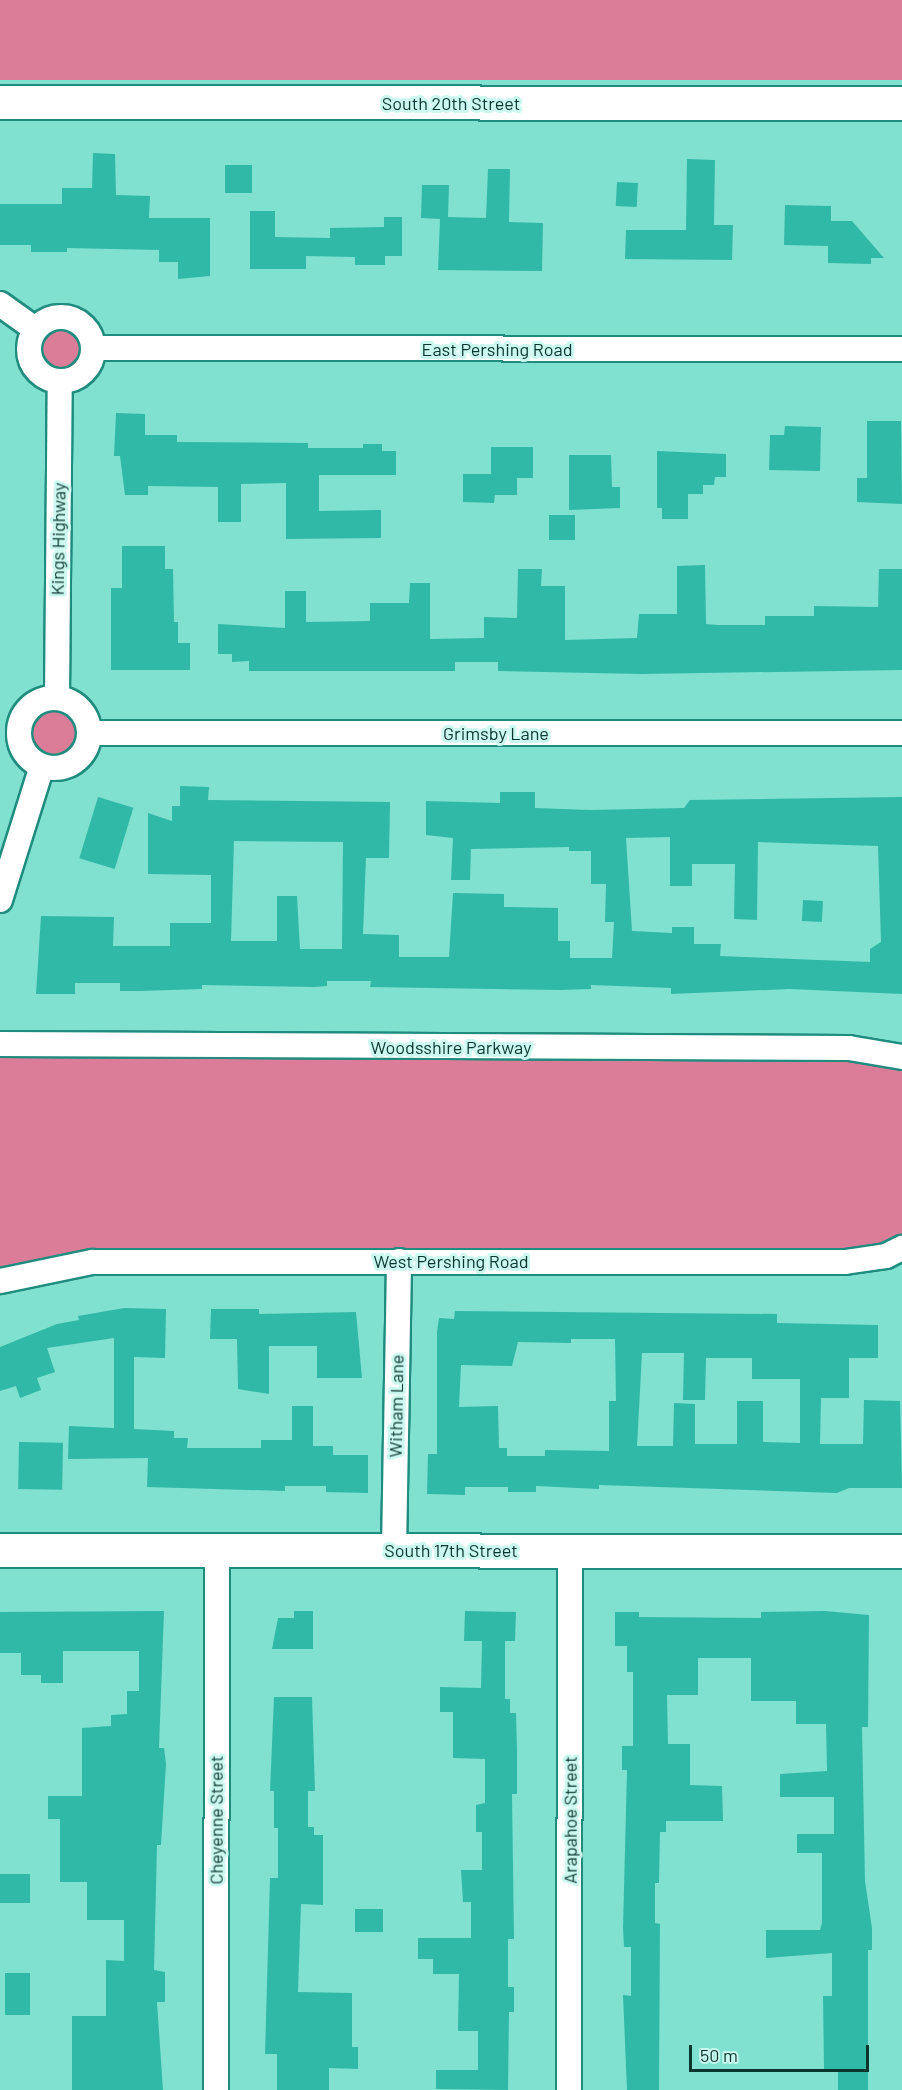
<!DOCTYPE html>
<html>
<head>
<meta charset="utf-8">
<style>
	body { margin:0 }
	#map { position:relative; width:902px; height:2090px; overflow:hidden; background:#80e1d0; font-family:Barlow,sans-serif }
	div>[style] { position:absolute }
	.green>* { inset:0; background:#db7d99; transform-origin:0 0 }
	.round { border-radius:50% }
	.building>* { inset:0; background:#31b9a7; transform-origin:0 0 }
	.roads { filter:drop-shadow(2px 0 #208c7e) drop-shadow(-2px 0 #208c7e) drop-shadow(0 2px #208c7e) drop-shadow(0 -2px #208c7e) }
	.street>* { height:24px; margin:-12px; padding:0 12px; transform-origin:12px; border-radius:12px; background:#fff }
	.street>.ring { margin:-12px; padding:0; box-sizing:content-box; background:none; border:24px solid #fff; border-radius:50% }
	.secondary>* { height:33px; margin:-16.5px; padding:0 16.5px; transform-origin:16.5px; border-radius:16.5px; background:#fff }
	span { translate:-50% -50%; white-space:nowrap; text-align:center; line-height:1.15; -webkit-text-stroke:6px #cbf8ef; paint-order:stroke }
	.street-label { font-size:18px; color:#0b3630 }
	.scale { position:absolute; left:689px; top:2045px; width:180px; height:27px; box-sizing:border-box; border:3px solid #0b3630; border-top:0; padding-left:8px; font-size:18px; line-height:21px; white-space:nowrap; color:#0b3630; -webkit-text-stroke:4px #cbf8ef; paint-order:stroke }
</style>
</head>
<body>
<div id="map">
	<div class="green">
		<i style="left:0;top:0;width:902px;height:80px"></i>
		<i class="round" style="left:38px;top:326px;width:46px;height:46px"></i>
		<i class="round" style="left:31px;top:711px;width:46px;height:46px"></i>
		<i style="clip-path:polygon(0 1044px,902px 1057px,902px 1248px,886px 1256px,202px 1261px,0 1281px)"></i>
	</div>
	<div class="building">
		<i style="clip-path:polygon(93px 153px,115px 154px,116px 195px,150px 196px,149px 218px,210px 218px,210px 276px,178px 279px,178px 262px,159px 262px,159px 250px,67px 248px,67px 252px,31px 252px,31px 245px,0 245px,0 204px,62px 204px,62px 188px,92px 188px)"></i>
		<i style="clip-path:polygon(687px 159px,715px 160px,714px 225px,733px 225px,732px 260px,625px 259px,626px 230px,686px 230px)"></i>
		<i style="left:225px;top:165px;width:27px;height:28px"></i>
		<i style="clip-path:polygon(488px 169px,510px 169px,509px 222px,543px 223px,542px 271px,438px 270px,440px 219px,421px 218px,422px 185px,449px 185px,448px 217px,486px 218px)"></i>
		<i style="left:617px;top:182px;width:21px;height:24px;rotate:3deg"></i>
		<i style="clip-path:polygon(785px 205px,831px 206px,831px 221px,852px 221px,884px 258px,871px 258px,871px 264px,828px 263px,828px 246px,784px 245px)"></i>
		<i style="clip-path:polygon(250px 211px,275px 211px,275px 237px,330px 238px,330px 228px,384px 227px,384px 217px,402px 217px,402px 256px,385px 256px,385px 265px,355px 265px,355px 257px,306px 256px,306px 269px,250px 269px)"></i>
		<i style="clip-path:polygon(116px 413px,145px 414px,145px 435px,177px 435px,177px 442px,308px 443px,308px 448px,363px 448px,363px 444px,382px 444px,382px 451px,396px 451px,396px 475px,319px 475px,319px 511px,381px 510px,381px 538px,286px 539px,286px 483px,241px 484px,241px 522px,218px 522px,218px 487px,148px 486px,148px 495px,125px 495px,120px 456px,114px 456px)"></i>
		<i style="clip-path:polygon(867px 421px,901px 421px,902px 504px,857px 502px,857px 478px,867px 478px)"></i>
		<i style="clip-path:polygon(785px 426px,821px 427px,820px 471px,769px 470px,770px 435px,784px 435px)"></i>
		<i style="clip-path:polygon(491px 447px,533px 447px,533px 478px,517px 478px,517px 495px,495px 495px,494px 503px,463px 502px,463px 474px,491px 474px)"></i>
		<i style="clip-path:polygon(657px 451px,726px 454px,726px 477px,715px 477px,714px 485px,703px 485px,703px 494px,688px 494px,688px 519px,662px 519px,662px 508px,657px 508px)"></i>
		<i style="clip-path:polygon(569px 455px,611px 455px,612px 487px,620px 487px,620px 508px,569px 510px)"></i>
		<i style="left:549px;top:515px;width:26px;height:25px"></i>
		<i style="clip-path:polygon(122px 546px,165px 546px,165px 569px,173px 569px,174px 622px,178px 622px,178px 643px,190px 643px,190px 670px,111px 670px,111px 588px,122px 588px)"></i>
		<i style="clip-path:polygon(705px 565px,706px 624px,718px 625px,765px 625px,765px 616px,814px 616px,814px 606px,878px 607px,879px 569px,902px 569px,902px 670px,641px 674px,498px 671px,498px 662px,455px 662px,455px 671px,249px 671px,249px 661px,232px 662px,232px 654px,218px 654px,218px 624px,285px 628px,285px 591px,306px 591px,306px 622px,370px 621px,370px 603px,409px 603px,410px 583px,430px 583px,430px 639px,484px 638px,484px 617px,517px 618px,518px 569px,542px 569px,541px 586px,565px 586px,565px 640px,637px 638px,639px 614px,677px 614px,677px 566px)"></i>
		<i style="clip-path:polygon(evenodd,180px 786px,209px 787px,208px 800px,390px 802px,389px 858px,366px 858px,363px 934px,399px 935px,399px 957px,449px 957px,453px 893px,504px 894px,504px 907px,558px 908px,558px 941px,570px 941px,570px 958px,612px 958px,614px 922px,605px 922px,606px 884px,591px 884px,591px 851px,569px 851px,569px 847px,471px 849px,470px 880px,451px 880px,453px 838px,426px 835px,426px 801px,500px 803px,500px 792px,535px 792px,535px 808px,590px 810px,684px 808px,690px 800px,902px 797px,902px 994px,789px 989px,671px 994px,671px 988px,591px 985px,591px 989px,560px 990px,370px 987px,371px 981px,327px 981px,327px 986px,314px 987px,202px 985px,202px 989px,140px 991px,120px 991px,120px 983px,75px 983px,75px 994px,36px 994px,41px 916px,114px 917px,113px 946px,170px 946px,170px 923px,211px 923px,211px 875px,148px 874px,148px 813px,172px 821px,172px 806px,180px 806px,180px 786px,670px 837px,670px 886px,692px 886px,692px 864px,735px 864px,734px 919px,757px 920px,758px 842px,878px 846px,881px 942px,870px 949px,870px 962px,720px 956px,721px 944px,694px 944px,694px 927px,672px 927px,672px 933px,632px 931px,626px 838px,670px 837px,180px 786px,234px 841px,343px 842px,342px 949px,300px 949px,297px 896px,277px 896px,277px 941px,231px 941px,234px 841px)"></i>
		<i style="left:98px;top:797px;width:37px;height:64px;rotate:17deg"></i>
		<i style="left:803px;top:900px;width:20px;height:21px;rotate:3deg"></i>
		<i style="clip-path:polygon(124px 1308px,166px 1309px,165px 1358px,134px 1357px,134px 1429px,174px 1431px,174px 1438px,188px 1438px,187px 1448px,261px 1448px,261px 1440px,292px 1440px,292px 1406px,313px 1406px,313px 1446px,333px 1446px,333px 1455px,368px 1455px,368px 1493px,326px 1492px,326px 1486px,285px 1486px,285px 1491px,147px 1487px,148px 1458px,68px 1459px,69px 1426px,114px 1428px,114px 1338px,47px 1348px,55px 1372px,37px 1378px,41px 1390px,20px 1398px,16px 1386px,0 1391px,0 1347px,57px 1324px,79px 1320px,78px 1316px)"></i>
		<i style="clip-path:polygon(211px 1309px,259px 1309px,259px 1314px,356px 1312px,362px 1378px,317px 1378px,317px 1346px,269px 1346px,269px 1394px,238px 1389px,237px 1339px,210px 1339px)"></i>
		<i style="clip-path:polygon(evenodd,455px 1311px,777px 1314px,777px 1323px,878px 1325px,878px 1358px,849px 1358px,849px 1398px,821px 1398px,820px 1444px,863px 1444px,864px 1400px,900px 1401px,902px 1488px,849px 1488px,837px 1493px,599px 1485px,599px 1489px,536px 1486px,536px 1492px,508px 1492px,508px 1487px,465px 1487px,465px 1495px,427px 1494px,428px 1454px,437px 1454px,437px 1332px,439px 1318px,454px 1319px,455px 1311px,571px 1339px,615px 1339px,616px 1401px,609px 1401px,609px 1451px,545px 1450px,545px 1456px,507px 1456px,507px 1448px,499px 1448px,498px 1406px,459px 1407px,461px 1365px,512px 1366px,518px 1342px,571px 1343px,571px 1339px,455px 1311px,642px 1353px,684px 1353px,683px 1400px,705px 1400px,706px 1358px,752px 1358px,752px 1379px,800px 1379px,800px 1443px,763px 1442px,763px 1401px,737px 1401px,737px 1444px,695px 1444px,695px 1404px,674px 1403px,673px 1446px,637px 1446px,642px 1353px)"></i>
		<i style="left:19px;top:1442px;width:44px;height:47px;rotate:1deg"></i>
		<i style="clip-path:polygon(164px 1611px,159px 1748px,164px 1748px,166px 1764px,161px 1845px,157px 1845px,154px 1970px,165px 1972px,165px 2002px,157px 2002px,163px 2090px,72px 2090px,72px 2016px,106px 2016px,106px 1960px,124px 1961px,124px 1920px,87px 1920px,87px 1882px,60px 1882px,60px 1819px,48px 1819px,48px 1796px,82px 1796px,82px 1728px,111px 1726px,111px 1715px,127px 1714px,127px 1691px,139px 1691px,139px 1651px,63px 1651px,63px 1683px,41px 1683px,41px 1675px,21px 1675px,21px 1653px,0 1653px,0 1612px)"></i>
		<i style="clip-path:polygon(294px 1611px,313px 1611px,313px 1649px,272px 1649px,278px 1618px,294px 1618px)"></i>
		<i style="clip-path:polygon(465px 1611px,516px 1612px,515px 1641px,505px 1641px,505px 1699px,510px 1699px,510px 1713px,516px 1713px,517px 1750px,517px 1794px,512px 1794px,514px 1939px,508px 1939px,508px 1987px,514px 1987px,514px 2012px,509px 2012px,508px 2090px,436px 2089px,436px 2070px,478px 2070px,478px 2031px,458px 2031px,459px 1974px,433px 1974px,433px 1959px,418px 1959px,418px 1938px,471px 1938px,471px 1902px,463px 1902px,461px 1870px,482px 1870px,482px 1832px,476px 1832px,476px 1805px,485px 1803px,485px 1759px,453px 1758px,453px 1712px,440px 1712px,440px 1687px,481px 1688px,482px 1641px,464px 1641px)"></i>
		<i style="clip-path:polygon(825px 1611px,869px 1615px,868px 1727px,862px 1727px,865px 1881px,872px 1928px,872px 1950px,868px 1950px,868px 2090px,838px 2090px,838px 2069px,824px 2069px,823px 1996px,832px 1996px,832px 1953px,766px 1958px,766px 1930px,820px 1930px,822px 1923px,822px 1853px,797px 1853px,797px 1834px,834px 1834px,834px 1797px,780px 1797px,780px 1774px,827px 1771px,826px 1724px,796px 1724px,796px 1701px,751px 1701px,751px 1658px,698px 1658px,698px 1695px,667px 1695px,668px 1744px,690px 1744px,690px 1785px,722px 1786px,723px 1821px,666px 1821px,666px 1832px,660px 1832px,659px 1883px,655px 1883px,655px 1923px,660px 1924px,659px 2090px,627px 2090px,623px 1995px,631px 1996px,631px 1947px,624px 1947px,623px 1928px,627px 1770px,622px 1770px,622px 1746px,633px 1746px,633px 1672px,627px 1672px,627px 1646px,615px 1646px,615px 1612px,639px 1612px,639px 1617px,761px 1618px,761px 1612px)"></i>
		<i style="clip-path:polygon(274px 1697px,312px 1697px,315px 1791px,308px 1791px,308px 1827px,314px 1827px,314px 1835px,323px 1835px,323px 1905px,301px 1904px,298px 1992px,352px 1993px,352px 2047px,358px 2047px,358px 2069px,329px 2068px,329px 2090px,277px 2090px,277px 2054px,265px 2054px,270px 1878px,278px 1878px,278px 1828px,274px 1828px,274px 1791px,270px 1791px)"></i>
		<i style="left:0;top:1874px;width:30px;height:29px"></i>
		<i style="left:355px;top:1909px;width:28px;height:23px"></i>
		<i style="left:5px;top:1973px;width:25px;height:42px"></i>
	</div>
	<div class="roads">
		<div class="street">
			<i style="left:0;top:304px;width:43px;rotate:35.5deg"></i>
			<i class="ring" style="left:29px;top:317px;width:40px;height:40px"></i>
			<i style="left:93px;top:348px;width:809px;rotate:0.07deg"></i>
			<i style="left:57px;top:697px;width:316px;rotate:-89.5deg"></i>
			<i class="ring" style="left:19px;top:698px;width:46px;height:46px"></i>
			<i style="left:89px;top:733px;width:813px"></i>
			<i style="left:0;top:900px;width:140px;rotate:-72.6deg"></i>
			<i style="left:0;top:1044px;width:849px;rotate:0.27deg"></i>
			<i style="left:849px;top:1048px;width:54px;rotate:9.6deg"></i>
			<i style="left:0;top:1281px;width:94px;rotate:-11.7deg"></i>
			<i style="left:92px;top:1262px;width:753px"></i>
			<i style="left:845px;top:1262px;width:41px;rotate:-8.3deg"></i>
			<i style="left:886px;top:1256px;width:18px;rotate:-27deg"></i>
			<i style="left:394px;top:1550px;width:289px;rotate:-89deg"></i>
			<i style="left:216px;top:2090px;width:539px;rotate:-89.89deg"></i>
			<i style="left:569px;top:2090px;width:541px;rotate:-89.89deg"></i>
		</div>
		<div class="secondary">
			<i style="left:0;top:102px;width:902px;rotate:0.06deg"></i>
			<i style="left:0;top:1550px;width:902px;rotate:0.06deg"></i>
		</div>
	</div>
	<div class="street-label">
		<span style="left:451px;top:103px">South 20th Street</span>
		<span style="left:497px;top:349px">East Pershing Road</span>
		<span style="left:58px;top:539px;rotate:-89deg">Kings Highway</span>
		<span style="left:496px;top:733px">Grimsby Lane</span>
		<span style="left:451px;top:1047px">Woodsshire Parkway</span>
		<span style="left:451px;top:1261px">West Pershing Road</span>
		<span style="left:396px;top:1406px;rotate:-89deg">Witham Lane</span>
		<span style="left:451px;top:1550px">South 17th Street</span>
		<span style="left:216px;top:1820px;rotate:-90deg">Cheyenne Street</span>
		<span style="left:570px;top:1820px;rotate:-90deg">Arapahoe Street</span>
	</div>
	<div class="scale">50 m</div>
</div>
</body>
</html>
